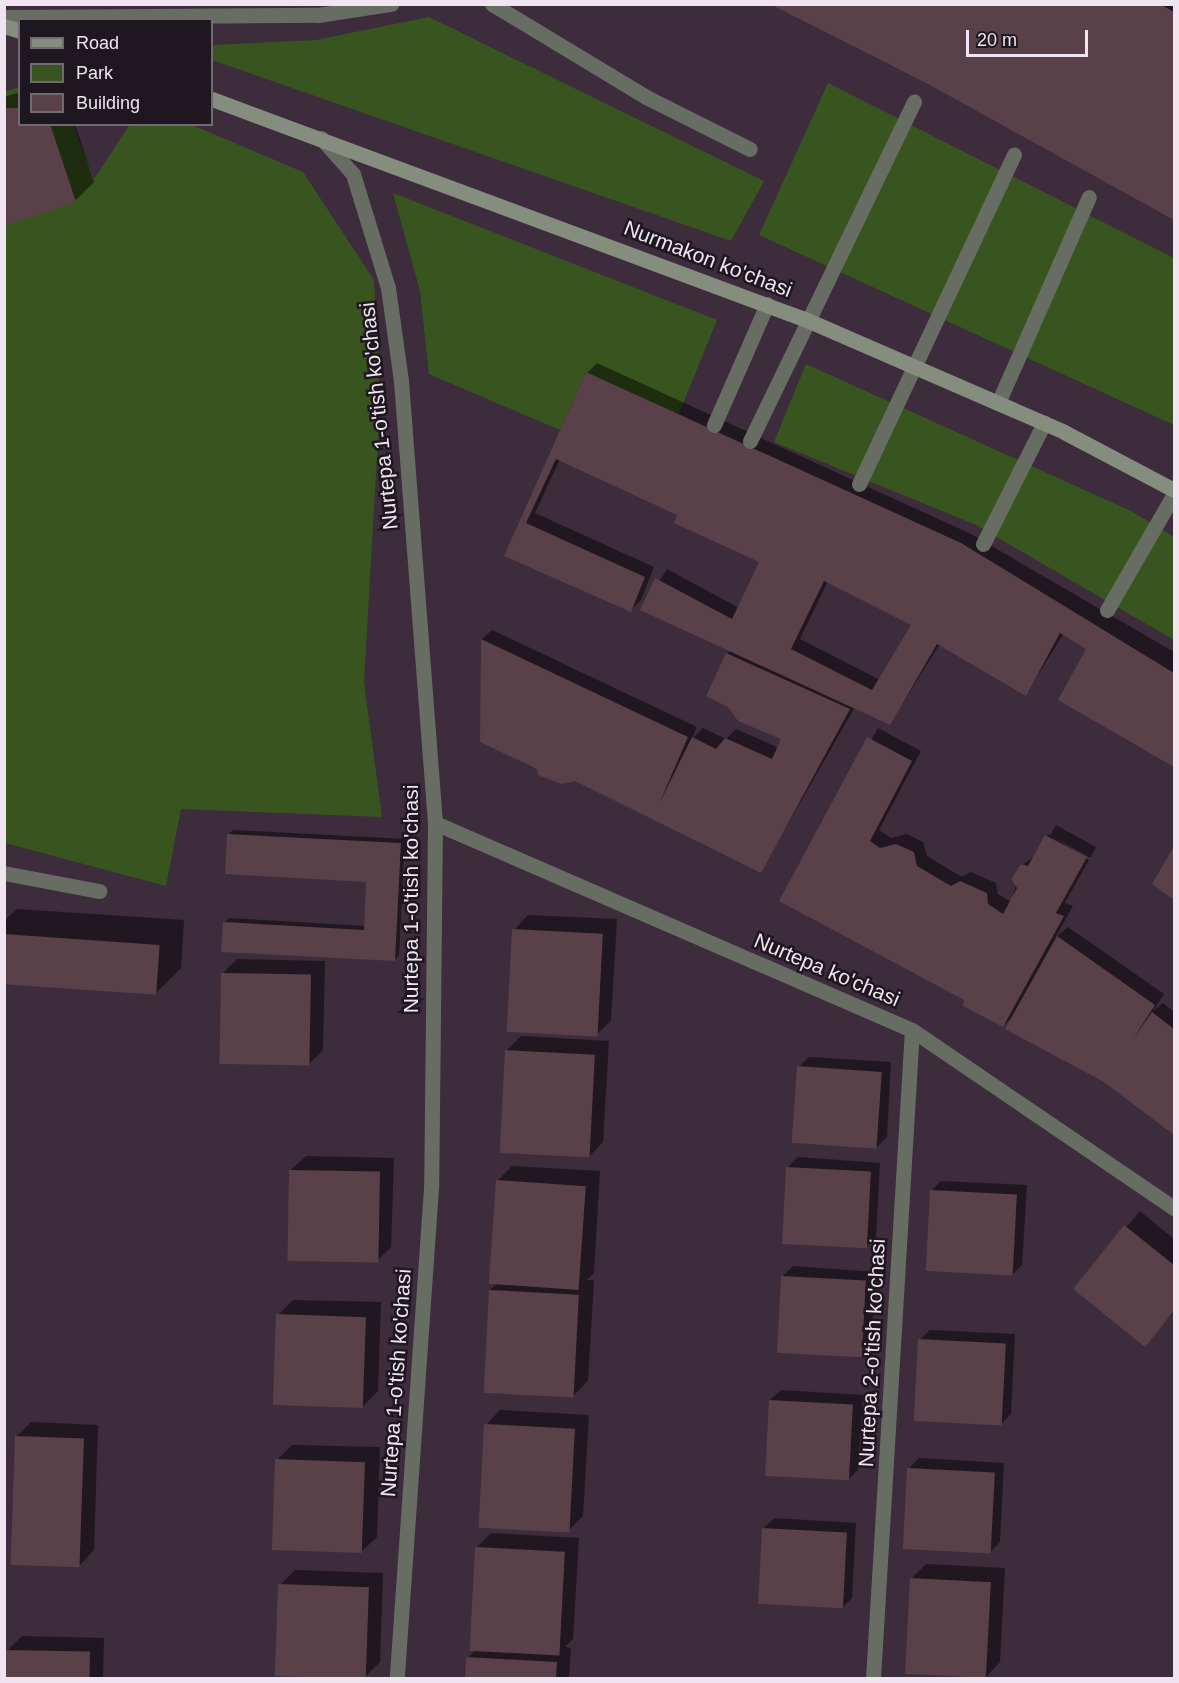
<!DOCTYPE html>
<html>
<head>
<meta charset="utf-8">
<style>
	body { margin:0 }
	#map { position:relative; width:1179px; height:1683px; overflow:hidden; background:#3c2c3c; font-family:Helvetica,sans-serif }
	div>[style] { position:absolute }
	.green>* { inset:0; background:#39551f }
	.shadow>* { inset:0; background:#0007; transform-origin:0 0 }
	.building>* { inset:0; background:#594049; transform-origin:0 0 }
	.lane>* { height:15px; margin:-7.5px; padding:0 7.5px; transform-origin:7.5px; border-radius:7.5px; background:#676d63 }
	.street>* { height:15px; margin:-7.5px; padding:0 7.5px; transform-origin:7.5px; border-radius:7.5px; background:#676d63 }
	.secondary>* { height:15px; margin:-7.5px; padding:0 7.5px; transform-origin:7.5px; border-radius:7.5px; background:#858e7e }
	span { translate:-50% -50%; white-space:nowrap; text-align:center; line-height:1.15; -webkit-text-stroke:5px #1f171f; paint-order:stroke }
	.street-label { font-size:21px; color:#efe4ef }
	.frame { position:absolute; inset:0; border:6px solid #efe4ef; pointer-events:none }
	.legend { position:absolute; left:18px; top:18px; width:195px; height:108px; box-sizing:border-box; background:#1f171f; border:2px solid #726972; margin:0; padding:8px 10px; list-style:none; font-size:18px; color:#efe4ef }
	.legend li { display:flex; align-items:center; gap:12px; height:30px }
	.legend b { width:30px; border:2px solid #726972 }
	.scale { position:absolute; left:966px; top:30px; width:122px; height:27px; box-sizing:border-box; border:3px solid #efe4ef; border-top:0; padding-left:8px; font-size:18px; line-height:21px; white-space:nowrap; color:#efe4ef; -webkit-text-stroke:4px #1f171f; paint-order:stroke }
</style>
</head>
<body>
<div id="map">
	<div class="green">
		<i style="clip-path:polygon(429px 17px,764px 181px,731px 241px,212px 60px,212px 45px,316px 40px)"></i>
		<i style="clip-path:polygon(828px 83px,1174px 258px,1174px 425px,759px 235px)"></i>
		<i style="clip-path:polygon(19px 87px,20px 124px,73px 125px,94px 179px,130px 124px,192px 125px,303px 172px,374px 280px,380px 404px,364px 682px,382px 817px,181px 809px,166px 886px,5px 843px,4px 92px)"></i>
		<i style="clip-path:polygon(393px 193px,717px 320px,678px 416px,586px 372px,560px 430px,429px 374px,420px 291px)"></i>
		<i style="clip-path:polygon(806px 364px,1131px 511px,1174px 537px,1174px 640px,976px 525px,774px 442px)"></i>
	</div>
	<div class="shadow">
		<i style="clip-path:polygon(773px 4px,1174px 4px,1174px 218px,929px 83px)"></i>
		<i style="clip-path:polygon(20px 92px,20px 124px,75px 124px,94px 182px,75px 201px,4px 225px,4px 97px)"></i>
		<i style="clip-path:polygon(evenodd,597px 363px,971px 534px,1174px 652px,1174px 766px,1060px 699px,1088px 649px,1064px 633px,1026px 694px,940px 644px,890px 723px,855px 707px,761px 871px,575px 779px,482px 741px,482px 639px,492px 630px,697px 727px,692px 739px,703px 728px,726px 739px,736px 729px,779px 748px,783px 738px,727px 654px,731px 650px,642px 609px,667px 569px,739px 608px,761px 562px,679px 514px,560px 459px,535px 513px,654px 567px,641px 600px,631px 610px,506px 555px,587px 373px,597px 363px,828px 581px,913px 625px,880px 680px,800px 639px,828px 581px)"></i>
		<i style="clip-path:polygon(878px 728px,921px 751px,879px 830px,891px 838px,907px 834px,923px 842px,927px 856px,962px 877px,971px 872px,996px 883px,998px 894px,1011px 902px,1022px 865px,1035px 856px,1048px 834px,1089px 860px,1065px 903px,1073px 906px,1055px 938px,1068px 927px,1164px 994px,1153px 1011px,1163px 1003px,1174px 1012px,1174px 1133px,1014px 1015px,1003px 1026px,965px 999px,781px 900px)"></i>
		<i style="left:1056px;top:825px;width:46px;height:12px;rotate:29deg"></i>
		<i style="clip-path:polygon(233px 830px,405px 839px,399px 955px,395px 960px,224px 923px,229px 918px,365px 926px,367px 880px,229px 834px)"></i>
		<i style="clip-path:polygon(1174px 849px,1174px 898px,1154px 884px)"></i>
		<i style="clip-path:polygon(17px 909px,184px 920px,181px 968px,156px 993px,4px 982px,4px 921px)"></i>
		<i style="clip-path:polygon(528px 915px,617px 919px,611px 1021px,596px 1035px,514px 930px)"></i>
		<i style="clip-path:polygon(237px 959px,325px 961px,323px 1050px,308px 1065px,222px 974px)"></i>
		<i style="clip-path:polygon(521px 1036px,609px 1041px,603px 1142px,589px 1157px,506px 1051px)"></i>
		<i style="clip-path:polygon(809px 1057px,891px 1062px,887px 1137px,877px 1147px,799px 1067px)"></i>
		<i style="clip-path:polygon(306px 1156px,394px 1158px,391px 1247px,376px 1262px,291px 1170px)"></i>
		<i style="clip-path:polygon(798px 1157px,880px 1163px,876px 1237px,866px 1247px,788px 1167px)"></i>
		<i style="clip-path:polygon(512px 1166px,600px 1171px,594px 1273px,587px 1280px,594px 1280px,588px 1381px,573px 1396px,490px 1290px,497px 1283px,497px 1181px)"></i>
		<i style="clip-path:polygon(941px 1181px,1027px 1185px,1022px 1265px,1012px 1275px,931px 1191px)"></i>
		<i style="clip-path:polygon(1140px 1211px,1174px 1239px,1174px 1312px,1145px 1345px,1075px 1288px)"></i>
		<i style="clip-path:polygon(793px 1266px,875px 1272px,871px 1347px,861px 1357px,783px 1276px)"></i>
		<i style="clip-path:polygon(293px 1300px,381px 1302px,378px 1391px,363px 1406px,278px 1315px)"></i>
		<i style="clip-path:polygon(930px 1330px,1015px 1334px,1011px 1414px,1001px 1424px,919px 1340px)"></i>
		<i style="clip-path:polygon(781px 1390px,863px 1395px,858px 1470px,848px 1480px,770px 1400px)"></i>
		<i style="clip-path:polygon(500px 1410px,589px 1415px,583px 1516px,568px 1531px,486px 1425px)"></i>
		<i style="clip-path:polygon(31px 1422px,98px 1425px,94px 1550px,80px 1565px,16px 1437px)"></i>
		<i style="clip-path:polygon(292px 1445px,380px 1447px,377px 1537px,362px 1551px,277px 1460px)"></i>
		<i style="clip-path:polygon(919px 1458px,1004px 1463px,1000px 1542px,990px 1552px,909px 1468px)"></i>
		<i style="clip-path:polygon(774px 1518px,856px 1523px,852px 1598px,842px 1608px,764px 1528px)"></i>
		<i style="clip-path:polygon(491px 1533px,579px 1538px,573px 1639px,565px 1647px,571px 1648px,569px 1678px,467px 1678px,468px 1658px,476px 1650px,476px 1548px)"></i>
		<i style="clip-path:polygon(926px 1564px,1005px 1568px,1000px 1662px,986px 1677px,911px 1579px)"></i>
		<i style="clip-path:polygon(295px 1570px,383px 1573px,380px 1662px,365px 1677px,280px 1585px)"></i>
		<i style="clip-path:polygon(22px 1636px,104px 1638px,103px 1678px,7px 1678px,7px 1651px)"></i>
	</div>
	<div class="building">
		<i style="clip-path:polygon(770px 4px,1160px 4px,1174px 12px,1174px 220px,928px 84px)"></i>
		<i style="clip-path:polygon(4px 108px,20px 108px,20px 124px,50px 124px,76px 202px,4px 226px)"></i>
		<i style="clip-path:polygon(evenodd,586px 372px,961px 543px,1174px 673px,1174px 767px,1058px 700px,1086px 649px,1060px 633px,1026px 696px,937px 644px,890px 725px,640px 610px,655px 578px,732px 619px,759px 562px,674px 523px,677px 515px,556px 459px,526px 523px,645px 577px,631px 612px,504px 556px,586px 372px,824px 581px,911px 625px,872px 690px,791px 649px,824px 581px)"></i>
		<i style="clip-path:polygon(481px 639px,688px 737px,659px 804px,692px 737px,716px 749px,725px 738px,772px 759px,781px 739px,738px 721px,728px 707px,706px 696px,726px 653px,850px 709px,761px 873px,575px 781px,562px 784px,538px 775px,537px 769px,480px 742px)"></i>
		<i style="clip-path:polygon(867px 737px,912px 761px,870px 841px,880px 848px,896px 844px,914px 852px,917px 866px,951px 886px,960px 881px,987px 893px,988px 904px,1003px 914px,1017px 888px,1011px 879px,1021px 864px,1028px 866px,1045px 835px,1087px 857px,1056px 913px,1064px 916px,1003px 1027px,963px 1006px,964px 1000px,779px 901px)"></i>
		<i style="clip-path:polygon(227px 834px,401px 843px,395px 961px,221px 952px,223px 922px,364px 930px,366px 882px,225px 874px)"></i>
		<i style="clip-path:polygon(1174px 846px,1174px 900px,1152px 884px)"></i>
		<i style="left:512px;top:929px;width:91px;height:103px;rotate:3deg"></i>
		<i style="left:4px;top:934px;width:156px;height:50px;rotate:4deg"></i>
		<i style="clip-path:polygon(1057px 936px,1155px 1005px,1133px 1039px,1152px 1012px,1174px 1029px,1174px 1135px,1104px 1082px,1005px 1029px)"></i>
		<i style="left:221px;top:973px;width:90px;height:91px;rotate:1deg"></i>
		<i style="left:505px;top:1050px;width:90px;height:103px;rotate:3deg"></i>
		<i style="left:797px;top:1066px;width:85px;height:77px;rotate:4deg"></i>
		<i style="left:786px;top:1167px;width:85px;height:77px;rotate:3deg"></i>
		<i style="left:289px;top:1170px;width:91px;height:91px;rotate:1deg"></i>
		<i style="left:496px;top:1180px;width:90px;height:104px;rotate:4deg"></i>
		<i style="left:930px;top:1190px;width:87px;height:81px;rotate:3deg"></i>
		<i style="clip-path:polygon(1124px 1225px,1174px 1265px,1174px 1311px,1145px 1347px,1073px 1289px)"></i>
		<i style="left:781px;top:1276px;width:85px;height:77px;rotate:3deg"></i>
		<i style="left:489px;top:1290px;width:90px;height:103px;rotate:3deg"></i>
		<i style="left:276px;top:1314px;width:90px;height:91px;rotate:2deg"></i>
		<i style="left:918px;top:1339px;width:88px;height:82px;rotate:3deg"></i>
		<i style="left:769px;top:1400px;width:84px;height:76px;rotate:3deg"></i>
		<i style="left:484px;top:1424px;width:91px;height:104px;rotate:3deg"></i>
		<i style="left:15px;top:1436px;width:69px;height:129px;rotate:2deg"></i>
		<i style="left:275px;top:1459px;width:90px;height:91px;rotate:2deg"></i>
		<i style="left:907px;top:1468px;width:88px;height:81px;rotate:3deg"></i>
		<i style="left:762px;top:1528px;width:85px;height:76px;rotate:3deg"></i>
		<i style="left:475px;top:1547px;width:90px;height:104px;rotate:3deg"></i>
		<i style="left:910px;top:1578px;width:81px;height:96px;rotate:3deg"></i>
		<i style="left:278px;top:1584px;width:91px;height:92px;rotate:2deg"></i>
		<i style="left:6px;top:1650px;width:84px;height:28px;rotate:1deg"></i>
		<i style="clip-path:polygon(466px 1657px,557px 1662px,556px 1678px,465px 1678px)"></i>
	</div>
	<div class="lane">
		<i style="left:492px;top:4px;width:180px;rotate:31.1deg"></i>
		<i style="left:646px;top:97px;width:116px;rotate:26.6deg"></i>
		<i style="left:998px;top:403px;width:225px;rotate:-66.2deg"></i>
		<i style="left:714px;top:425px;width:132px;rotate:-66.3deg"></i>
		<i style="left:750px;top:441px;width:377px;rotate:-64.2deg"></i>
		<i style="left:859px;top:484px;width:364px;rotate:-64.8deg"></i>
		<i style="left:983px;top:544px;width:136px;rotate:-63.2deg"></i>
		<i style="left:1107px;top:610px;width:134px;rotate:-60deg"></i>
	</div>
	<div class="street">
		<i style="left:4px;top:17px;width:314px;rotate:-0.4deg"></i>
		<i style="left:318px;top:15px;width:74px;rotate:-8.6deg"></i>
		<i style="left:321px;top:138px;width:48px;rotate:48.4deg"></i>
		<i style="left:353px;top:174px;width:119px;rotate:72.9deg"></i>
		<i style="left:388px;top:288px;width:94px;rotate:82deg"></i>
		<i style="left:401px;top:381px;width:443px;rotate:85.6deg"></i>
		<i style="left:435px;top:823px;width:365px;rotate:90.6deg"></i>
		<i style="left:431px;top:1188px;width:491px;rotate:94deg"></i>
		<i style="left:435px;top:823px;width:520px;rotate:23.46deg"></i>
		<i style="left:912px;top:1030px;width:317px;rotate:34.2deg"></i>
		<i style="left:4px;top:873px;width:97px;rotate:10.7deg"></i>
		<i style="left:873px;top:1678px;width:649px;rotate:-86.56deg"></i>
	</div>
	<div class="secondary">
		<i style="left:4px;top:26px;width:17px;rotate:17deg"></i>
		<i style="left:212px;top:99px;width:635px;rotate:20.38deg"></i>
		<i style="left:807px;top:320px;width:280px;rotate:23.5deg"></i>
		<i style="left:1064px;top:432px;width:124px;rotate:27.8deg"></i>
	</div>
	<div class="street-label">
		<span style="left:708px;top:259px;rotate:21deg">Nurmakon ko'chasi</span>
		<span style="left:379px;top:416px;rotate:-96deg">Nurtepa 1-o'tish ko'chasi</span>
		<span style="left:411px;top:899px;rotate:-90deg">Nurtepa 1-o'tish ko'chasi</span>
		<span style="left:827px;top:970px;rotate:23deg">Nurtepa ko'chasi</span>
		<span style="left:872px;top:1353px;rotate:-87deg">Nurtepa 2-o'tish ko'chasi</span>
		<span style="left:396px;top:1383px;rotate:-86deg">Nurtepa 1-o'tish ko'chasi</span>
	</div>
	<div class="frame"></div>
	<ul class="legend">
	<li><b style="height:8px;background:#858e7e"></b>Road</li>
	<li><b style="height:16px;background:#39551f"></b>Park</li>
	<li><b style="height:16px;background:#594049"></b>Building</li>
	</ul>
	<div class="scale">20 m</div>
</div>
</body>
</html>
